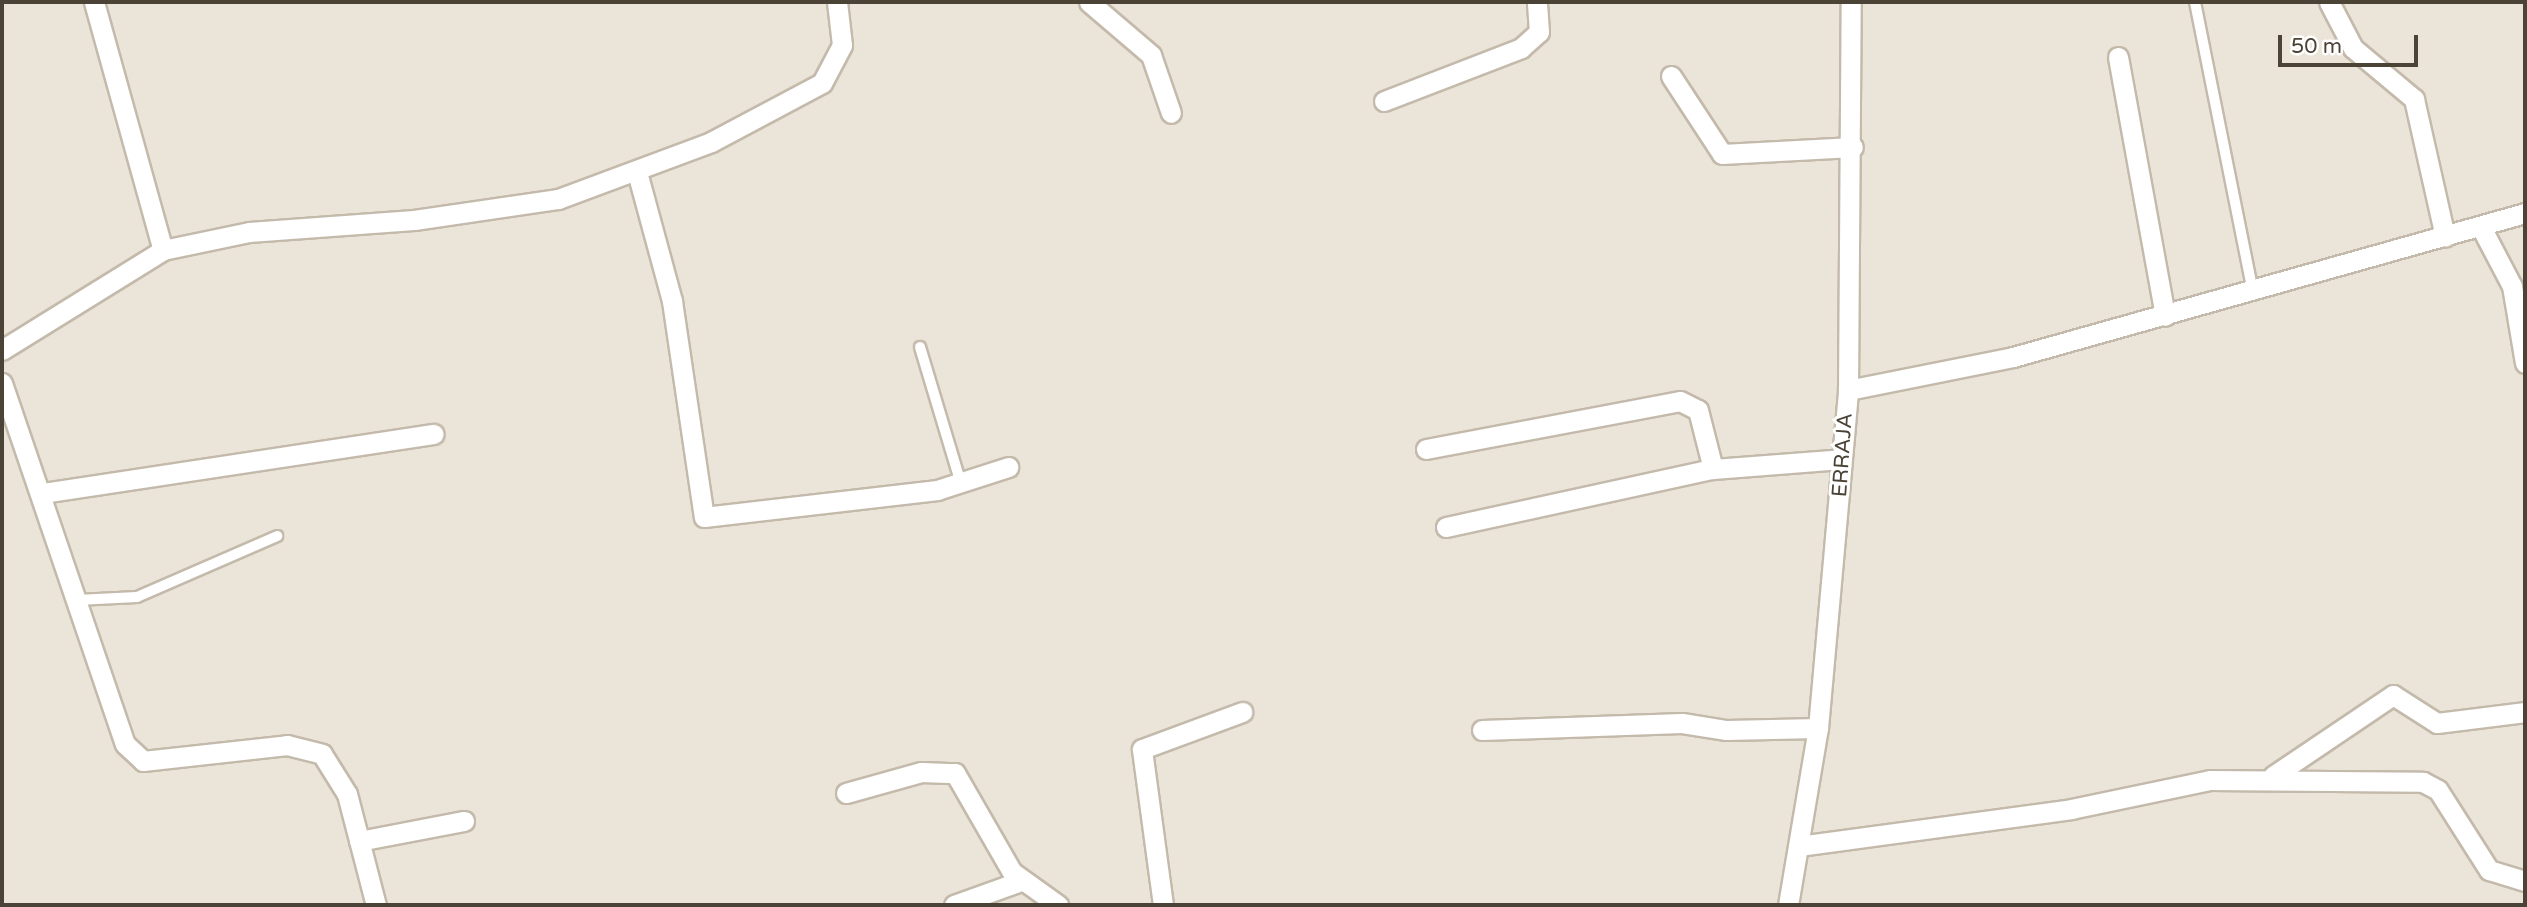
<!DOCTYPE html>
<html>
<head>
<meta charset="utf-8">
<style>
	body { margin:0 }
	#map { position:relative; width:2527px; height:907px; overflow:hidden; background:#f7f2ea; font-family:"Varela Round",sans-serif }
	div>[style] { position:absolute }
	.residential>* { inset:0; background:#ebe4d8; transform-origin:0 0 }
	.roads { filter:drop-shadow(2px 0 #c4baab) drop-shadow(-2px 0 #c4baab) drop-shadow(0 2px #c4baab) drop-shadow(0 -2px #c4baab) }
	.lane>* { height:10px; margin:-5px; padding:0 5px; transform-origin:5px; border-radius:5px; background:#fff }
	.street>* { height:19px; margin:-9.5px; padding:0 9.5px; transform-origin:9.5px; border-radius:9.5px; background:#fff }
	span { translate:-50% -50%; white-space:nowrap; text-align:center; line-height:1.15; -webkit-text-stroke:6px #fff; paint-order:stroke }
	.street-label { font-size:21px; color:#4c4337 }
	.frame { position:absolute; inset:0; border:4px solid #4c4337; pointer-events:none }
	.scale { position:absolute; left:2278px; top:35px; width:140px; height:32px; box-sizing:border-box; border:4px solid #4c4337; border-top:0; padding-left:9px; font-size:21px; line-height:24px; white-space:nowrap; color:#4c4337; -webkit-text-stroke:5px #fff; paint-order:stroke }
</style>
</head>
<body>
<div id="map">
	<div class="residential">
		<i style="left:2px;top:2px;width:2523px;height:903px"></i>
	</div>
	<div class="roads">
		<div class="lane">
			<i style="left:2195px;top:2px;width:296px;rotate:78.7deg"></i>
			<i style="left:920px;top:347px;width:143px;rotate:73.3deg"></i>
			<i style="left:77px;top:600px;width:60px;rotate:-2.9deg"></i>
			<i style="left:137px;top:597px;width:153px;rotate:-23.5deg"></i>
		</div>
		<div class="street">
			<i style="left:94px;top:2px;width:257px;rotate:74.5deg"></i>
			<i style="left:1089px;top:2px;width:82px;rotate:40.5deg"></i>
			<i style="left:1151px;top:55px;width:61px;rotate:71deg"></i>
			<i style="left:2329px;top:2px;width:52px;rotate:62.4deg"></i>
			<i style="left:2353px;top:48px;width:80px;rotate:39.9deg"></i>
			<i style="left:2414px;top:99px;width:141px;rotate:77.3deg"></i>
			<i style="left:2118px;top:57px;width:263px;rotate:79.7deg"></i>
			<i style="left:1671px;top:76px;width:93px;rotate:56.8deg"></i>
			<i style="left:1722px;top:154px;width:131px;rotate:-3.1deg"></i>
			<i style="left:1384px;top:101px;width:147px;rotate:-21.1deg"></i>
			<i style="left:1521px;top:48px;width:24px;rotate:-42deg"></i>
			<i style="left:1539px;top:32px;width:30px;rotate:-94deg"></i>
			<i style="left:637px;top:172px;width:134px;rotate:74.8deg"></i>
			<i style="left:672px;top:301px;width:218px;rotate:81.6deg"></i>
			<i style="left:704px;top:517px;width:235px;rotate:-6.6deg"></i>
			<i style="left:937px;top:490px;width:75px;rotate:-17.9deg"></i>
			<i style="left:2481px;top:227px;width:67px;rotate:62.3deg"></i>
			<i style="left:2512px;top:286px;width:78px;rotate:80.4deg"></i>
			<i style="left:2px;top:350px;width:190px;rotate:-31.8deg"></i>
			<i style="left:163px;top:250px;width:88px;rotate:-11.8deg"></i>
			<i style="left:249px;top:232px;width:165px;rotate:-4.2deg"></i>
			<i style="left:414px;top:220px;width:146px;rotate:-8.3deg"></i>
			<i style="left:558px;top:199px;width:163px;rotate:-20.4deg"></i>
			<i style="left:711px;top:142px;width:126px;rotate:-28deg"></i>
			<i style="left:822px;top:83px;width:43px;rotate:-62.2deg"></i>
			<i style="left:842px;top:45px;width:43px;rotate:-96.6deg"></i>
			<i style="left:2px;top:383px;width:381px;rotate:71.2deg"></i>
			<i style="left:125px;top:744px;width:25px;rotate:43deg"></i>
			<i style="left:143px;top:761px;width:145px;rotate:-6.3deg"></i>
			<i style="left:287px;top:745px;width:36px;rotate:14deg"></i>
			<i style="left:322px;top:754px;width:47px;rotate:58deg"></i>
			<i style="left:347px;top:794px;width:115px;rotate:75.4deg"></i>
			<i style="left:1848px;top:390px;width:168px;rotate:-11.3deg"></i>
			<i style="left:2013px;top:357px;width:532px;rotate:-15.71deg"></i>
			<i style="left:1426px;top:449px;width:258px;rotate:-10.7deg"></i>
			<i style="left:1680px;top:401px;width:20px;rotate:27deg"></i>
			<i style="left:1698px;top:410px;width:61px;rotate:75.7deg"></i>
			<i style="left:43px;top:493px;width:395px;rotate:-8.6deg"></i>
			<i style="left:1446px;top:527px;width:273px;rotate:-12.3deg"></i>
			<i style="left:1713px;top:469px;width:129px;rotate:-4.4deg"></i>
			<i style="left:1482px;top:730px;width:200px;rotate:-2deg"></i>
			<i style="left:1682px;top:723px;width:45px;rotate:9deg"></i>
			<i style="left:1726px;top:730px;width:92px;rotate:-1.2deg"></i>
			<i style="left:2273px;top:776px;width:145px;rotate:-34deg"></i>
			<i style="left:2393px;top:695px;width:52px;rotate:32.5deg"></i>
			<i style="left:2437px;top:723px;width:89px;rotate:-7.1deg"></i>
			<i style="left:846px;top:793px;width:78px;rotate:-15.6deg"></i>
			<i style="left:921px;top:772px;width:34px;rotate:2deg"></i>
			<i style="left:955px;top:773px;width:114px;rotate:60.1deg"></i>
			<i style="left:1012px;top:872px;width:57px;rotate:35.7deg"></i>
			<i style="left:359px;top:841px;width:107px;rotate:-10.8deg"></i>
			<i style="left:1799px;top:846px;width:275px;rotate:-7.7deg"></i>
			<i style="left:2071px;top:809px;width:142px;rotate:-11.8deg"></i>
			<i style="left:2210px;top:780px;width:213px;rotate:0.5deg"></i>
			<i style="left:2423px;top:782px;width:17px;rotate:28deg"></i>
			<i style="left:2438px;top:790px;width:95px;rotate:57.5deg"></i>
			<i style="left:2489px;top:870px;width:38px;rotate:17deg"></i>
			<i style="left:954px;top:905px;width:71px;rotate:-19.7deg"></i>
			<i style="left:1163px;top:905px;width:157px;rotate:-97.7deg"></i>
			<i style="left:1142px;top:749px;width:107px;rotate:-20.3deg"></i>
			<i style="left:1788px;top:905px;width:180px;rotate:-80.4deg"></i>
			<i style="left:1818px;top:728px;width:339px;rotate:-84.9deg"></i>
			<i style="left:1848px;top:390px;width:388px;rotate:-89.6deg"></i>
		</div>
	</div>
	<div class="street-label">
		<span style="left:1843px;top:455px;rotate:-86deg">ERRAJA</span>
	</div>
	<div class="frame"></div>
	<div class="scale">50 m</div>
</div>
</body>
</html>
